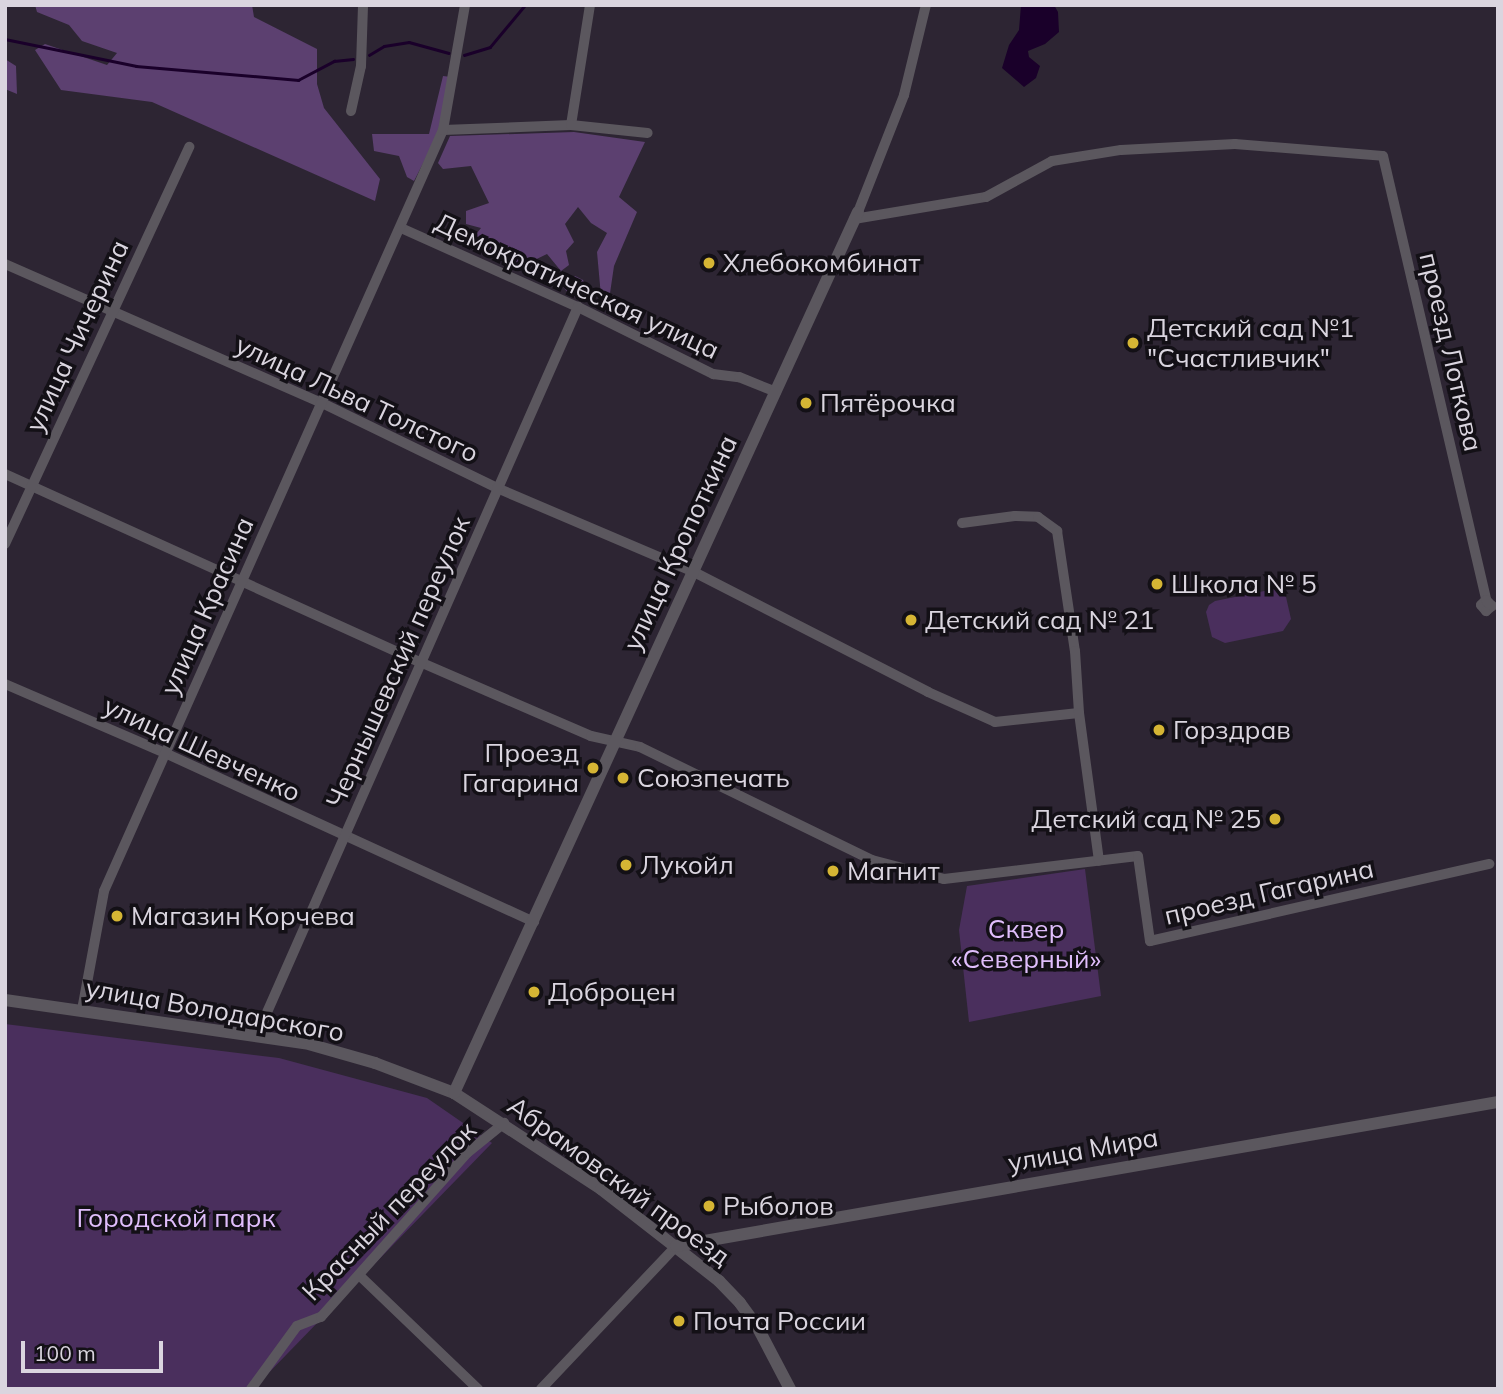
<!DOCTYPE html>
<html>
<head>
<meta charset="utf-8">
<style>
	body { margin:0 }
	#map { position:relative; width:1503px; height:1394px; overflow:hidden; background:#2d2533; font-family:Mulish,sans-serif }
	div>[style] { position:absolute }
	.green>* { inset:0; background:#4a2f5d }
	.forest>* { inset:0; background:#5c4070 }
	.water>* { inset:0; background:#1a002a }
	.stream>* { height:2.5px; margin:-1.25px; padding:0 1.25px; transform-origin:1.25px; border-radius:1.25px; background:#1a002a }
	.minor>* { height:10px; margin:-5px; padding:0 5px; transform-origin:5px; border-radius:5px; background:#5b575e }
	.tertiary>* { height:12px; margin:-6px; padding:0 6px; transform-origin:6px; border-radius:6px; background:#5b575e }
	.dots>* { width:19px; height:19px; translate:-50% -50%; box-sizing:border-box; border:4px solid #131016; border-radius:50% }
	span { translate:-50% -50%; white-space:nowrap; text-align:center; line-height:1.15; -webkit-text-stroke:7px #131016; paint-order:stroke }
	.poi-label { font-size:26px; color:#dad5df }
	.left { translate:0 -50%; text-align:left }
	.right { translate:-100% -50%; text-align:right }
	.street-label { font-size:26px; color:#dad5df }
	.park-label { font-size:26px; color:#e0befc }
	.frame { position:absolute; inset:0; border:7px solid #dad5df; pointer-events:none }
	.scale { position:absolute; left:21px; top:1341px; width:142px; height:32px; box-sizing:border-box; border:4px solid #dad5df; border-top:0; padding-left:9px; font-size:21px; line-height:24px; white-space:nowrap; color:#dad5df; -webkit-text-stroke:5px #131016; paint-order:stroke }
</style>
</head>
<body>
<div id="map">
	<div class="green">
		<i style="clip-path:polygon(1275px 589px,1286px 597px,1291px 619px,1283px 631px,1225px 643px,1212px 637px,1206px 612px,1209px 605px,1215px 601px)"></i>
		<i style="clip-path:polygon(1085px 869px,1101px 996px,969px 1022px,959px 930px,967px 886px)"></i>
		<i style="clip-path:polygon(5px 1024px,279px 1058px,427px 1098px,492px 1143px,253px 1389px,5px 1389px)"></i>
	</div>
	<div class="forest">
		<i style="clip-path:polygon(35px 5px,252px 5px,254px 17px,317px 49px,317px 84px,324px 108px,380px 179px,375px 201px,152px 102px,61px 90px,35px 50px,45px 44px,107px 65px,117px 53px,82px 41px,69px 25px,37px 12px)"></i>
		<i style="clip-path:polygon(5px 59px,16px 66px,17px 94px,5px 89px)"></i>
		<i style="clip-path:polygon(443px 76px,451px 77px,438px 134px,414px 181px,407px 177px,399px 156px,374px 151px,372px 134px,429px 134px)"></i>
		<i style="clip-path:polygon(574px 132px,645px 142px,619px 197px,637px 212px,614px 266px,609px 300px,601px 296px,597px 252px,607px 233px,591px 223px,578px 207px,565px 224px,574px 242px,566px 251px,569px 265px,561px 271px,547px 254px,516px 269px,472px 249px,473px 238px,481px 228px,466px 224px,466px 211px,489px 203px,471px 166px,443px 169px,438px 163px,450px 136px)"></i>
		<i style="clip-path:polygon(575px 276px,583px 280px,587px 289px,581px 300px,570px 295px,563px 287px)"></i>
	</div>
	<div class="water">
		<i style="clip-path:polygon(1021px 5px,1054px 5px,1058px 12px,1059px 32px,1045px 44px,1028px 51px,1029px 57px,1040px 66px,1036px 78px,1024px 87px,1002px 68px,1009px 45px,1019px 30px)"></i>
	</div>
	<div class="stream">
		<i style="left:5px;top:39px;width:134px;rotate:11.6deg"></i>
		<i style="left:136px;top:66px;width:163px;rotate:4.9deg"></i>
		<i style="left:298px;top:80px;width:41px;rotate:-27.8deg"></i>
		<i style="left:334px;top:61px;width:19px;rotate:-6deg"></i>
		<i style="left:369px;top:55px;width:17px;rotate:-31deg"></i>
		<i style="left:384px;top:46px;width:25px;rotate:-9deg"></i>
		<i style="left:409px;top:42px;width:41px;rotate:15.4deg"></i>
		<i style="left:464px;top:55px;width:27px;rotate:-17deg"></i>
		<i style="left:490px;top:47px;width:55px;rotate:-50.2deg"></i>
	</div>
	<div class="minor">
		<i style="left:351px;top:111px;width:46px;rotate:-77.5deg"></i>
		<i style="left:361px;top:66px;width:61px;rotate:-88.1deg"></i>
		<i style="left:571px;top:125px;width:121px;rotate:-81deg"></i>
		<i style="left:443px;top:130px;width:128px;rotate:-2.2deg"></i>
		<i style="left:571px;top:125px;width:77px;rotate:5.9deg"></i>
		<i style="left:858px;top:212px;width:126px;rotate:-68.5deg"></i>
		<i style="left:904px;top:95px;width:93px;rotate:-76.3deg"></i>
		<i style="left:854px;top:219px;width:134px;rotate:-9.5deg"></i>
		<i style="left:986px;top:197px;width:75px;rotate:-28.6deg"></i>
		<i style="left:1052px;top:161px;width:70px;rotate:-9.1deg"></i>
		<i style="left:1121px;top:150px;width:114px;rotate:-3deg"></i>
		<i style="left:1235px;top:144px;width:148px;rotate:4.6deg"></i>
		<i style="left:1383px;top:156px;width:456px;rotate:76.9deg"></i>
		<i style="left:1486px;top:600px;width:7px;rotate:135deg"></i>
		<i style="left:1481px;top:605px;width:8px;rotate:50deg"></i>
		<i style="left:1486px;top:611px;width:8px;rotate:-40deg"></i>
		<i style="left:1492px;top:606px;width:8px;rotate:-135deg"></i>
		<i style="left:401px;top:228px;width:194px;rotate:24.1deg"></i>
		<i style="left:578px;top:307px;width:151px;rotate:26.4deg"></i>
		<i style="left:713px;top:374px;width:26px;rotate:7deg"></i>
		<i style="left:739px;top:377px;width:40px;rotate:22deg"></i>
		<i style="left:5px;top:264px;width:344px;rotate:23.7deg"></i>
		<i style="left:320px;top:402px;width:197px;rotate:25.9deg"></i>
		<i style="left:497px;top:488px;width:212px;rotate:23.1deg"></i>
		<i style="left:692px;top:571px;width:265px;rotate:27.1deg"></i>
		<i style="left:928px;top:692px;width:73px;rotate:24.1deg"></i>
		<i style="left:995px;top:722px;width:84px;rotate:-6.1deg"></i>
		<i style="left:5px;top:474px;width:456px;rotate:24.4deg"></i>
		<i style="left:420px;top:662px;width:186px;rotate:23.4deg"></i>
		<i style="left:591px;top:736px;width:50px;rotate:12.7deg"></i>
		<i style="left:640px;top:747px;width:258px;rotate:26deg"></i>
		<i style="left:872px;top:860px;width:74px;rotate:14.8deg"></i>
		<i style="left:944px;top:879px;width:195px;rotate:-6.8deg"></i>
		<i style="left:1138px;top:856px;width:86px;rotate:82deg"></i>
		<i style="left:1150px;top:941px;width:348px;rotate:-12.8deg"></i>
		<i style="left:962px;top:523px;width:53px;rotate:-7.5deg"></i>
		<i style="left:1015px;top:516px;width:23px;rotate:2deg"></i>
		<i style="left:1038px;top:517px;width:24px;rotate:36deg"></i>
		<i style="left:1057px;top:531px;width:121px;rotate:81.5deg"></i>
		<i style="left:1075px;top:651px;width:62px;rotate:86.3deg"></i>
		<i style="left:1079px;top:713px;width:149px;rotate:82.3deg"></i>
		<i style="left:5px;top:544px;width:438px;rotate:-65.1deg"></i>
		<i style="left:5px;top:684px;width:174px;rotate:23.3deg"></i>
		<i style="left:165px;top:753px;width:406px;rotate:24.6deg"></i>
		<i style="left:82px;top:1010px;width:121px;rotate:-79.5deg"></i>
		<i style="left:104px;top:891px;width:833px;rotate:-65.99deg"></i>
		<i style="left:443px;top:130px;width:127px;rotate:-80deg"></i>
		<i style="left:257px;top:1035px;width:796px;rotate:-66.21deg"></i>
		<i style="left:359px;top:1275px;width:165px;rotate:43.8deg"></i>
		<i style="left:251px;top:1389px;width:78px;rotate:-53.9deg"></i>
		<i style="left:297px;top:1326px;width:26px;rotate:-21deg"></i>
		<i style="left:321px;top:1317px;width:220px;rotate:-48.3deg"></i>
		<i style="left:467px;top:1153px;width:48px;rotate:-39deg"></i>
		<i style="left:541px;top:1389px;width:197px;rotate:-46.6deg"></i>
	</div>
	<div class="tertiary">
		<i style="left:5px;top:1000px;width:303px;rotate:8.2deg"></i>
		<i style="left:305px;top:1043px;width:73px;rotate:15.9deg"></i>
		<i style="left:375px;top:1063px;width:85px;rotate:20.8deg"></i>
		<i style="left:454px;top:1093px;width:176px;rotate:33.1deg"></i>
		<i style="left:601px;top:1189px;width:150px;rotate:37.9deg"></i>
		<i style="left:719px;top:1281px;width:30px;rotate:46deg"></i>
		<i style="left:740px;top:1303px;width:31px;rotate:54deg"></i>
		<i style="left:758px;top:1328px;width:69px;rotate:62.3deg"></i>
		<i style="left:454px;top:1093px;width:969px;rotate:-65.37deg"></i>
		<i style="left:676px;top:1246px;width:835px;rotate:-9.94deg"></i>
	</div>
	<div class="dots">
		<i style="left:709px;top:263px;background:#d5b534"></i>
		<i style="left:1133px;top:343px;background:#d5b534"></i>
		<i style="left:806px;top:403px;background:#d5b534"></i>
		<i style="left:1157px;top:584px;background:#d5b534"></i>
		<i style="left:911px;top:620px;background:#d5b534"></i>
		<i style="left:1159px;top:730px;background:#d5b534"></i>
		<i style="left:593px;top:768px;background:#d5b534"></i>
		<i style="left:623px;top:778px;background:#d5b534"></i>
		<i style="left:1275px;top:819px;background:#d5b534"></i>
		<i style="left:626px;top:865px;background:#d5b534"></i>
		<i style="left:833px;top:871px;background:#d5b534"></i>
		<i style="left:117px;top:916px;background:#d5b534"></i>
		<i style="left:534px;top:992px;background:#d5b534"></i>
		<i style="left:709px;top:1206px;background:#d5b534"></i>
		<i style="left:679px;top:1321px;background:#d5b534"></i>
	</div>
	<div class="poi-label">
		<span class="left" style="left:723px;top:263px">Хлебокомбинат</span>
		<span class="left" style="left:1147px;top:343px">Детский сад №1<br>"Счастливчик"</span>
		<span class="left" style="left:820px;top:403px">Пятёрочка</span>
		<span class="left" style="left:1171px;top:584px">Школа № 5</span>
		<span class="left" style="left:925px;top:620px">Детский сад № 21</span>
		<span class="left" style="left:1173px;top:730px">Горздрав</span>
		<span class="right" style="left:579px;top:768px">Проезд<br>Гагарина</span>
		<span class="left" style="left:637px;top:778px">Союзпечать</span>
		<span class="right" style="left:1261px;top:819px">Детский сад № 25</span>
		<span class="left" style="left:640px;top:865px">Лукойл</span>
		<span class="left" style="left:847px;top:871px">Магнит</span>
		<span class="left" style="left:131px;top:916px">Магазин Корчева</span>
		<span class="left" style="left:548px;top:992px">Доброцен</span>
		<span class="left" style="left:723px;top:1206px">Рыболов</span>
		<span class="left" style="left:693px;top:1321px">Почта России</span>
	</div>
	<div class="street-label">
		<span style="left:577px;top:286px;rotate:25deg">Демократическая улица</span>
		<span style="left:77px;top:336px;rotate:-65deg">улица Чичерина</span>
		<span style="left:1451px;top:352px;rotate:77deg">проезд Лоткова</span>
		<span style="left:357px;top:399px;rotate:25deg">улица Льва Толстого</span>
		<span style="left:680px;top:543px;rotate:-65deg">улица Кропоткина</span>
		<span style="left:207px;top:606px;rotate:-66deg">улица Красина</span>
		<span style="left:398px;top:662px;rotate:-66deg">Чернышевский переулок</span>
		<span style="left:202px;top:749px;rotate:25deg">улица Шевченко</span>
		<span style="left:1269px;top:892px;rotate:-13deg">проезд Гагарина</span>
		<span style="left:215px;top:1010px;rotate:10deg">улица Володарского</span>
		<span style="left:1083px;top:1150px;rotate:-10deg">улица Мира</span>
		<span style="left:619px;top:1181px;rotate:36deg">Абрамовский проезд</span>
		<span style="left:389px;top:1211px;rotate:-46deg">Красный переулок</span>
	</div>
	<div class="park-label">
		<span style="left:1026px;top:944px">Сквер<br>«Северный»</span>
		<span style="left:176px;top:1218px">Городской парк</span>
	</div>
	<div class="frame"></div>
	<div class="scale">100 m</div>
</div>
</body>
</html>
